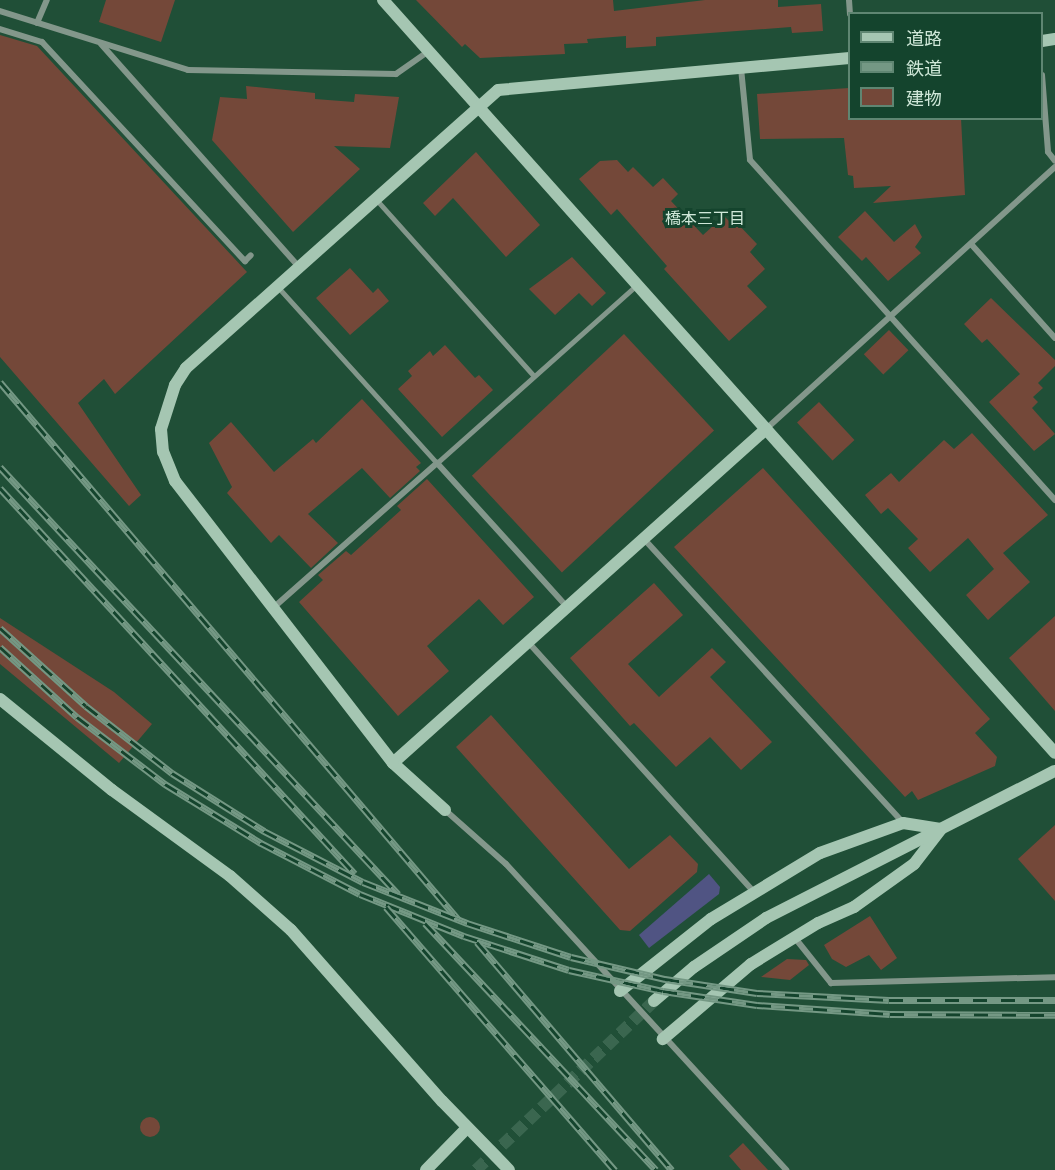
<!DOCTYPE html>
<html>
<head>
<meta charset="utf-8">
<style>
	body { margin:0 }
	#map { position:relative; width:1055px; height:1170px; overflow:hidden; background:#204f37; font-family:Quicksand,"Noto Sans JP",sans-serif }
	div>[style] { position:absolute }
	.green>* { inset:0; background:#505483 }
	.building>* { inset:0; background:#744839; transform-origin:0 0 }
	.round { border-radius:50% }
	.secondary-tunnel>* { height:12px; margin-top:-6px; transform-origin:0; background:repeating-linear-gradient(90deg,#3a664f 0 12px,transparent 0 18px) }
	.lane>* { height:4.5px; margin:-2.25px; padding:0 2.25px; transform-origin:2.25px; border-radius:2.25px; background:#83978b }
	.street>* { height:6px; margin:-3px; padding:0 3px; transform-origin:3px; border-radius:3px; background:#83978b }
	.secondary>* { height:12px; margin:-6px; padding:0 6px; transform-origin:6px; border-radius:6px; background:#a5c6b2 }
	.rail>* { height:7px; margin-top:-3.5px; transform-origin:0; background:repeating-linear-gradient(90deg,#14442d 0 14px,#749884 0 28px); box-sizing:border-box; border-block:2px solid #749884 }
	span { translate:-50% -50%; white-space:nowrap; text-align:center; line-height:1.15; -webkit-text-stroke:6px #14442d; paint-order:stroke }
	.neighbourhood-label { font-size:16px; color:#d0e8d9 }
	.legend { position:absolute; left:848px; top:12px; width:195px; height:108px; box-sizing:border-box; background:#14442d; border:2px solid #5f8672; margin:0; padding:8px 10px; list-style:none; font-size:18px; color:#d0e8d9 }
	.legend li { display:flex; align-items:center; gap:12px; height:30px }
	.legend b { width:30px; border:2px solid #5f8672 }
</style>
</head>
<body>
<div id="map">
	<div class="green">
		<i style="clip-path:polygon(709px 874px,720px 887px,719px 894px,649px 948px,639px 935px)"></i>
	</div>
	<div class="building">
		<i style="clip-path:polygon(106px 0,175px 0,161px 42px,99px 22px)"></i>
		<i style="clip-path:polygon(416px 0,613px 0,614px 11px,705px 0,778px 0,778px 7px,821px 4px,823px 31px,792px 33px,791px 27px,656px 37px,656px 46px,626px 48px,626px 36px,587px 39px,588px 43px,564px 44px,565px 54px,480px 58px,465px 44px,462px 47px)"></i>
		<i style="clip-path:polygon(0 35px,37px 46px,247px 272px,115px 394px,104px 379px,78px 403px,141px 495px,129px 506px,0 357px)"></i>
		<i style="clip-path:polygon(246px 86px,315px 93px,315px 99px,354px 102px,355px 94px,399px 97px,390px 148px,334px 146px,360px 169px,293px 232px,212px 140px,220px 97px,247px 99px)"></i>
		<i style="clip-path:polygon(849px 88px,849px 118px,961px 118px,965px 195px,873px 203px,891px 186px,854px 188px,853px 176px,848px 175px,844px 138px,760px 139px,757px 94px)"></i>
		<i style="clip-path:polygon(476px 152px,540px 225px,506px 257px,453px 198px,435px 216px,423px 203px)"></i>
		<i style="clip-path:polygon(617px 160px,628px 172px,633px 167px,653px 187px,663px 178px,678px 194px,671px 201px,703px 235px,724px 216px,732px 224px,736px 222px,757px 244px,750px 252px,765px 269px,747px 286px,767px 307px,729px 341px,664px 269px,667px 266px,617px 209px,611px 215px,579px 179px,600px 161px)"></i>
		<i style="clip-path:polygon(865px 211px,894px 242px,915px 224px,922px 237px,915px 247px,921px 253px,888px 281px,866px 257px,862px 261px,838px 237px)"></i>
		<i style="clip-path:polygon(572px 257px,606px 293px,592px 306px,579px 293px,555px 315px,529px 289px)"></i>
		<i style="clip-path:polygon(350px 268px,373px 293px,378px 288px,389px 301px,350px 335px,316px 298px)"></i>
		<i style="clip-path:polygon(991px 298px,1055px 360px,1055px 366px,1038px 383px,1043px 388px,1033px 397px,1038px 402px,1032px 408px,1055px 434px,1034px 451px,989px 402px,1020px 374px,987px 339px,982px 343px,964px 324px)"></i>
		<i style="left:889px;top:330px;width:28px;height:35px;rotate:46deg"></i>
		<i style="left:624px;top:334px;width:132px;height:208px;rotate:47deg"></i>
		<i style="clip-path:polygon(445px 345px,475px 378px,479px 375px,493px 390px,442px 437px,398px 389px,412px 376px,408px 371px,430px 351px,433px 356px)"></i>
		<i style="clip-path:polygon(362px 399px,421px 463px,416px 467px,420px 471px,390px 498px,362px 468px,308px 514px,338px 543px,311px 568px,279px 535px,271px 543px,227px 493px,232px 487px,209px 443px,231px 422px,274px 472px,313px 439px,316px 443px)"></i>
		<i style="left:819px;top:402px;width:52px;height:30px;rotate:47deg"></i>
		<i style="clip-path:polygon(972px 433px,1048px 515px,1003px 553px,1030px 582px,988px 620px,966px 595px,994px 569px,968px 538px,930px 572px,908px 548px,918px 539px,888px 508px,881px 514px,865px 495px,891px 473px,899px 482px,944px 440px,954px 449px)"></i>
		<i style="clip-path:polygon(763px 468px,990px 719px,975px 733px,997px 757px,995px 766px,918px 800px,912px 791px,905px 797px,674px 547px)"></i>
		<i style="clip-path:polygon(427px 479px,534px 597px,503px 625px,479px 599px,427px 646px,449px 671px,398px 716px,299px 602px,323px 580px,318px 575px,346px 551px,351px 555px,401px 510px,397px 506px)"></i>
		<i style="clip-path:polygon(654px 583px,683px 615px,628px 664px,659px 697px,712px 648px,726px 662px,710px 677px,772px 742px,741px 770px,710px 737px,676px 767px,634px 723px,630px 726px,570px 658px)"></i>
		<i style="clip-path:polygon(1055px 616px,1055px 711px,1009px 658px)"></i>
		<i style="clip-path:polygon(0 618px,114px 692px,152px 724px,119px 763px,0 664px)"></i>
		<i style="clip-path:polygon(491px 715px,629px 869px,670px 835px,698px 864px,697px 872px,630px 931px,620px 930px,456px 747px)"></i>
		<i style="clip-path:polygon(1055px 825px,1055px 901px,1018px 859px)"></i>
		<i style="clip-path:polygon(870px 916px,897px 958px,881px 970px,869px 955px,846px 967px,832px 959px,824px 945px)"></i>
		<i style="clip-path:polygon(787px 959px,806px 960px,809px 965px,790px 980px,761px 977px)"></i>
		<i class="round" style="left:140px;top:1117px;width:20px;height:20px"></i>
		<i style="clip-path:polygon(743px 1143px,768px 1170px,741px 1170px,729px 1156px)"></i>
	</div>
	<div class="secondary-tunnel">
		<i style="left:476px;top:1170px;width:245px;rotate:-43.5deg"></i>
	</div>
	<div class="lane">
		<i style="left:376px;top:199px;width:237px;rotate:48.2deg"></i>
		<i style="left:279px;top:288px;width:236px;rotate:47.9deg"></i>
		<i style="left:437px;top:463px;width:266px;rotate:-41.7deg"></i>
	</div>
	<div class="street">
		<i style="left:849px;top:0;width:14px;rotate:86deg"></i>
		<i style="left:0;top:11px;width:197px;rotate:17.4deg"></i>
		<i style="left:188px;top:70px;width:208px;rotate:1.1deg"></i>
		<i style="left:396px;top:74px;width:39px;rotate:-35deg"></i>
		<i style="left:37px;top:23px;width:25px;rotate:-67deg"></i>
		<i style="left:0;top:29px;width:44px;rotate:17.2deg"></i>
		<i style="left:42px;top:42px;width:299px;rotate:47.2deg"></i>
		<i style="left:245px;top:261px;width:8px;rotate:-45deg"></i>
		<i style="left:101px;top:44px;width:298px;rotate:48.4deg"></i>
		<i style="left:741px;top:68px;width:92px;rotate:84.4deg"></i>
		<i style="left:750px;top:160px;width:457px;rotate:48.1deg"></i>
		<i style="left:1042px;top:75px;width:77px;rotate:85.5deg"></i>
		<i style="left:1048px;top:152px;width:11px;rotate:52deg"></i>
		<i style="left:971px;top:244px;width:126px;rotate:48.2deg"></i>
		<i style="left:766px;top:429px;width:390px;rotate:-42.2deg"></i>
		<i style="left:644px;top:539px;width:384px;rotate:47.6deg"></i>
		<i style="left:273px;top:608px;width:219px;rotate:-41.5deg"></i>
		<i style="left:437px;top:463px;width:194px;rotate:47.9deg"></i>
		<i style="left:528px;top:642px;width:336px;rotate:47.9deg"></i>
		<i style="left:445px;top:810px;width:81px;rotate:41.5deg"></i>
		<i style="left:506px;top:864px;width:415px;rotate:47.5deg"></i>
		<i style="left:795px;top:938px;width:58px;rotate:51.3deg"></i>
		<i style="left:831px;top:983px;width:224px;rotate:-1.5deg"></i>
	</div>
	<div class="secondary">
		<i style="left:383px;top:0;width:1009px;rotate:48.25deg"></i>
		<i style="left:1042px;top:41px;width:13px;rotate:-9deg"></i>
		<i style="left:0;top:699px;width:144px;rotate:39.1deg"></i>
		<i style="left:112px;top:790px;width:146px;rotate:36.1deg"></i>
		<i style="left:230px;top:876px;width:81px;rotate:41.5deg"></i>
		<i style="left:291px;top:930px;width:228px;rotate:48.6deg"></i>
		<i style="left:442px;top:1101px;width:96px;rotate:45.8deg"></i>
		<i style="left:393px;top:763px;width:501px;rotate:-41.84deg"></i>
		<i style="left:445px;top:810px;width:70px;rotate:-137.9deg"></i>
		<i style="left:393px;top:763px;width:356px;rotate:-127.7deg"></i>
		<i style="left:175px;top:481px;width:31px;rotate:-112deg"></i>
		<i style="left:163px;top:452px;width:23px;rotate:-95deg"></i>
		<i style="left:161px;top:429px;width:46px;rotate:-72.3deg"></i>
		<i style="left:175px;top:385px;width:20px;rotate:-57deg"></i>
		<i style="left:186px;top:368px;width:418px;rotate:-41.7deg"></i>
		<i style="left:498px;top:90px;width:353px;rotate:-5.2deg"></i>
		<i style="left:620px;top:991px;width:116px;rotate:-38.4deg"></i>
		<i style="left:711px;top:919px;width:127px;rotate:-31.2deg"></i>
		<i style="left:820px;top:853px;width:88px;rotate:-19.9deg"></i>
		<i style="left:903px;top:823px;width:38px;rotate:9deg"></i>
		<i style="left:941px;top:829px;width:44px;rotate:127.6deg"></i>
		<i style="left:914px;top:864px;width:74px;rotate:144.4deg"></i>
		<i style="left:854px;top:907px;width:39px;rotate:156deg"></i>
		<i style="left:818px;top:923px;width:79px;rotate:148.5deg"></i>
		<i style="left:751px;top:964px;width:116px;rotate:139.6deg"></i>
		<i style="left:654px;top:1001px;width:52px;rotate:-40.4deg"></i>
		<i style="left:694px;top:967px;width:87px;rotate:-34.2deg"></i>
		<i style="left:766px;top:918px;width:324px;rotate:-27deg"></i>
		<i style="left:426px;top:1170px;width:59px;rotate:-45.7deg"></i>
	</div>
	<div class="rail">
		<i style="left:0;top:382px;width:706px;rotate:49.54deg"></i>
		<i style="left:0;top:467px;width:584px;rotate:47.01deg"></i>
		<i style="left:0;top:488px;width:524px;rotate:47.4deg"></i>
		<i style="left:0;top:628px;width:116px;rotate:42.2deg"></i>
		<i style="left:86px;top:706px;width:109px;rotate:37.9deg"></i>
		<i style="left:172px;top:773px;width:109px;rotate:32.2deg"></i>
		<i style="left:264px;top:831px;width:111px;rotate:27.3deg"></i>
		<i style="left:363px;top:882px;width:112px;rotate:21.5deg"></i>
		<i style="left:467px;top:923px;width:109px;rotate:18.1deg"></i>
		<i style="left:571px;top:957px;width:97px;rotate:13.2deg"></i>
		<i style="left:665px;top:979px;width:93px;rotate:8.7deg"></i>
		<i style="left:757px;top:993px;width:132px;rotate:3deg"></i>
		<i style="left:889px;top:1000px;width:166px"></i>
		<i style="left:0;top:647px;width:104px;rotate:42.3deg"></i>
		<i style="left:77px;top:717px;width:111px;rotate:37.3deg"></i>
		<i style="left:165px;top:784px;width:113px;rotate:31.6deg"></i>
		<i style="left:261px;top:843px;width:111px;rotate:27.3deg"></i>
		<i style="left:360px;top:894px;width:112px;rotate:22deg"></i>
		<i style="left:464px;top:936px;width:110px;rotate:17.9deg"></i>
		<i style="left:569px;top:970px;width:96px;rotate:12.6deg"></i>
		<i style="left:663px;top:991px;width:95px;rotate:8.5deg"></i>
		<i style="left:757px;top:1005px;width:133px;rotate:3.9deg"></i>
		<i style="left:890px;top:1014px;width:165px;rotate:0.3deg"></i>
		<i style="left:386px;top:907px;width:349px;rotate:49deg"></i>
		<i style="left:425px;top:923px;width:338px;rotate:46.9deg"></i>
		<i style="left:477px;top:942px;width:300px;rotate:49.5deg"></i>
	</div>
	<div class="neighbourhood-label">
		<span style="left:705px;top:218px">橋本三丁目</span>
	</div>
	<ul class="legend">
	<li><b style="height:8px;background:#a5c6b2"></b>道路</li>
	<li><b style="height:8px;background:#749884"></b>鉄道</li>
	<li><b style="height:16px;background:#744839"></b>建物</li>
	</ul>
</div>
</body>
</html>
